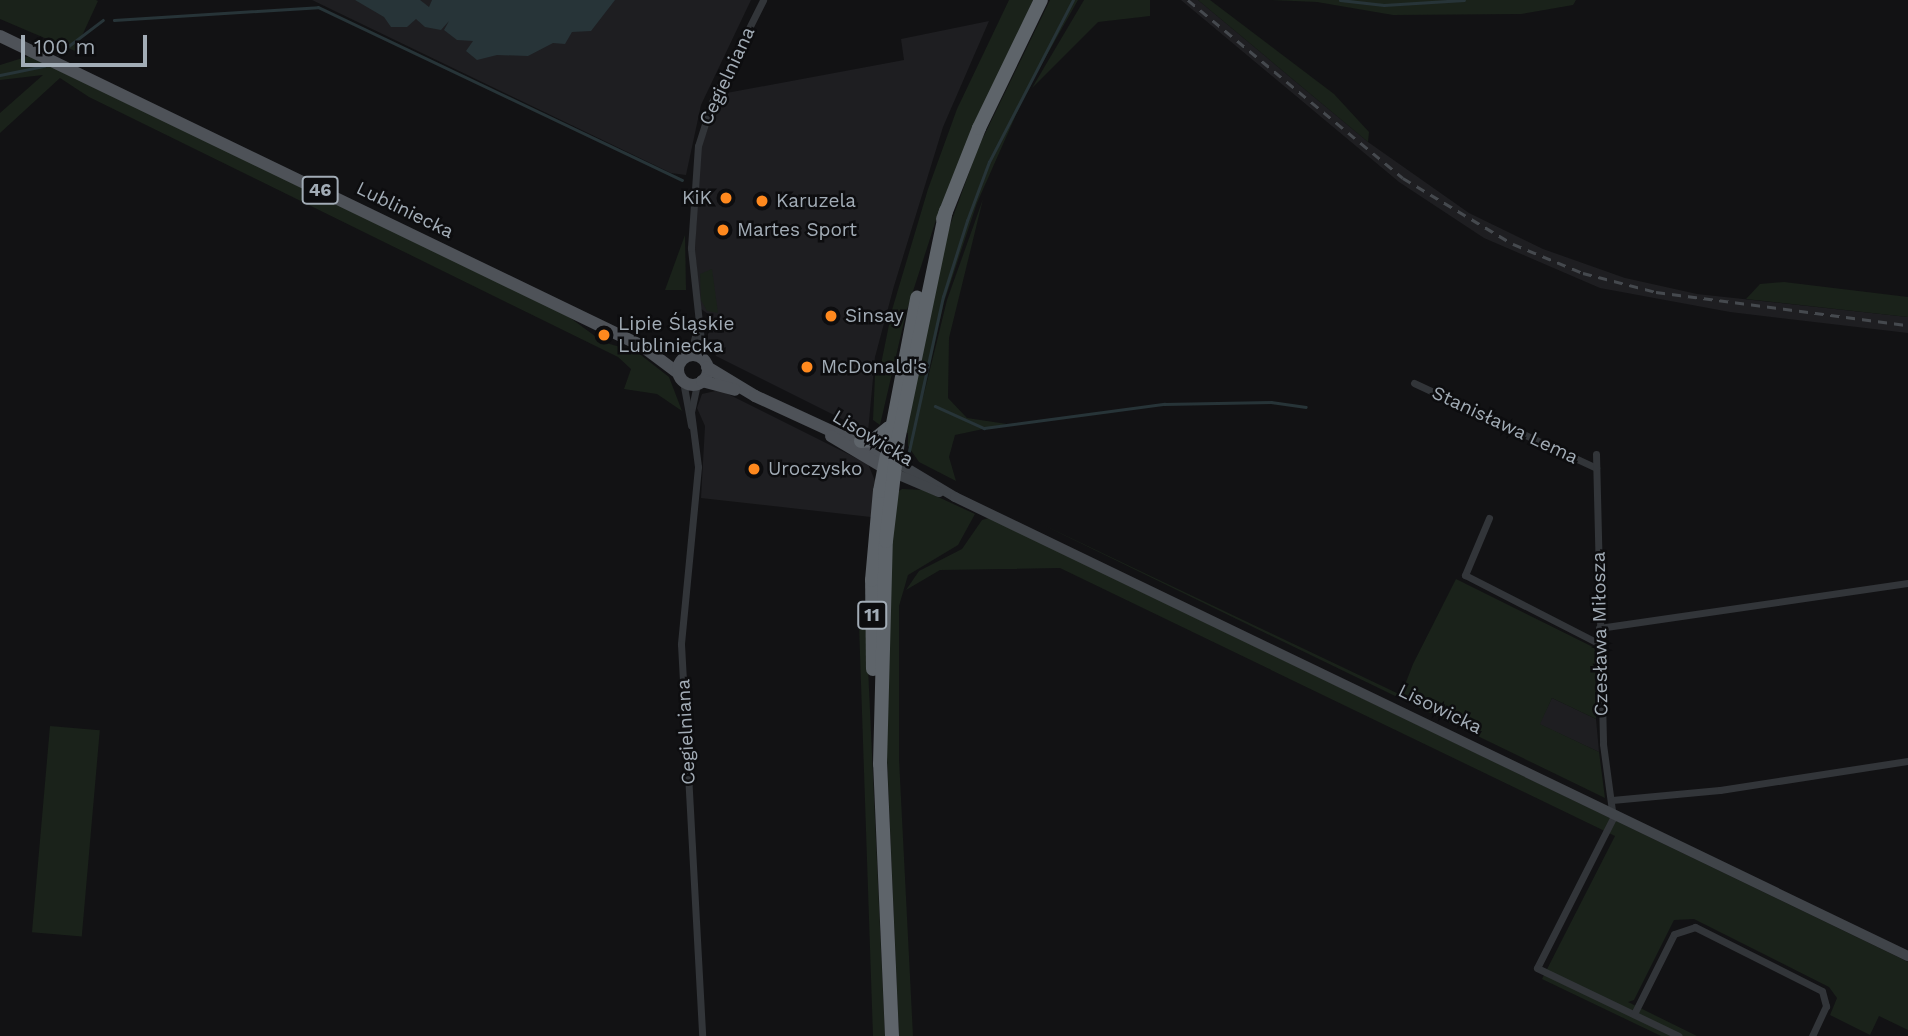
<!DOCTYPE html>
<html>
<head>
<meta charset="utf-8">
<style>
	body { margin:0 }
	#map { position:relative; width:1908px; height:1036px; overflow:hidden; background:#121214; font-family:"Work Sans",sans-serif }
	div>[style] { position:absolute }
	.built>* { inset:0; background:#1e1e21 }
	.green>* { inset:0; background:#1a221a; transform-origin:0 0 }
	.water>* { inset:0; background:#273438 }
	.stream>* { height:2.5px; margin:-1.25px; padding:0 1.25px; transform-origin:1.25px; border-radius:1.25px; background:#273438 }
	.street>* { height:7px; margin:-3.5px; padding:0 3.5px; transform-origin:3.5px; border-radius:3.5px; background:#323539 }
	.secondary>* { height:10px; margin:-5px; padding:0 5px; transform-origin:5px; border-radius:5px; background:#404449 }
	.primary>* { height:12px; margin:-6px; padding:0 6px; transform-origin:6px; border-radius:6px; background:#4e5258 }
	.primary>.ring { margin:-6px; padding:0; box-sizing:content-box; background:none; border:12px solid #4e5258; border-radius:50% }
	.highway>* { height:14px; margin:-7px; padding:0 7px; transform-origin:7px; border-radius:7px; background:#5e646a }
	.rail>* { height:2.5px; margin-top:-1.25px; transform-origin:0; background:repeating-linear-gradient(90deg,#45494e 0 9px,transparent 0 16px) }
	.dots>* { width:19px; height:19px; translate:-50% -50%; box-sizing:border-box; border:4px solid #0d0d0f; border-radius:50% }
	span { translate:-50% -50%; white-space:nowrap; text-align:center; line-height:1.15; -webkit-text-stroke:5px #0d0d0f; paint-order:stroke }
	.shield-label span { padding:2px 5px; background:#0d0d0f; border:2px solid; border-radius:5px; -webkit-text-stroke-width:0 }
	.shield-label { font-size:18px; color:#a2acb6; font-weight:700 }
	.street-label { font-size:19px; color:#a2acb6 }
	.poi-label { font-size:19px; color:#a2acb6 }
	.right { translate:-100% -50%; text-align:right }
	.left { translate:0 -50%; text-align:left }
	.scale { position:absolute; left:21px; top:35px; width:126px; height:32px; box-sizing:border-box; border:4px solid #a2acb6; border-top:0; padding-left:9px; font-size:21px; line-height:24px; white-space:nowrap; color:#a2acb6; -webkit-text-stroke:5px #0d0d0f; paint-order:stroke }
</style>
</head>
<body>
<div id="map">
	<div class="built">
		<i style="clip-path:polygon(312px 0,751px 0,701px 105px,686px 175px,671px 173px)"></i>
		<i style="clip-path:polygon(1181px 0,1198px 0,1368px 142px,1469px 213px,1543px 249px,1625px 278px,1697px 294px,1908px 317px,1908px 333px,1730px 312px,1600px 288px,1484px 238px,1399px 182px)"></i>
		<i style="clip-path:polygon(989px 21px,943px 127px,894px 286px,875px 357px,868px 432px,716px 356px,708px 339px,708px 314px,700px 308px,695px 249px,700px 149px,721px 94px,904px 60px,901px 39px)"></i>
		<i style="clip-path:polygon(720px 390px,868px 464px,876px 483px,871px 517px,701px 498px,705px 426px,697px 408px,702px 394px)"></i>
		<i style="clip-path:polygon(1552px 698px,1596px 719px,1599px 752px,1539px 724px)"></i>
	</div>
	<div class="green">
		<i style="clip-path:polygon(0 0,96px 0,98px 1px,75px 51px,0 19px)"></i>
		<i style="clip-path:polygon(1009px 0,1033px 0,937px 217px,906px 313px,880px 425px,873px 420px,875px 375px,879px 374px,892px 310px,928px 189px,957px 109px)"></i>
		<i style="clip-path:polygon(1050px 0,1078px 0,1027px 90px,977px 203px,944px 302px,923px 398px,947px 300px,983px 199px,949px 338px,948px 398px,967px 418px,1007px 424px,955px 435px,949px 457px,956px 481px,919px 462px,908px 446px,908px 433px,902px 431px,945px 239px,978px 148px)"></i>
		<i style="clip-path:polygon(1084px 0,1150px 0,1150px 16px,1098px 22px,1032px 88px)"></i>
		<i style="clip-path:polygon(1198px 0,1210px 0,1334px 94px,1369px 132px,1368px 142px)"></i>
		<i style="clip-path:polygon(1271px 0,1576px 0,1573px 5px,1521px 14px,1393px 15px,1317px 2px)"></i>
		<i style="clip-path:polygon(29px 56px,565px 314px,603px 342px,637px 352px,669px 377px,682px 411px,657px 394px,624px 389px,631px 369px,618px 357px,89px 97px,60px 78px,0 133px,0 113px,43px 75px,0 80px,0 65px)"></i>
		<i style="clip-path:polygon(685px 235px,686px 290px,665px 290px)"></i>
		<i style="clip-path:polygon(712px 269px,718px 313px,707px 311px,701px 300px,700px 274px)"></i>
		<i style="clip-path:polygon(1784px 282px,1908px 297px,1908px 317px,1746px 299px,1760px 284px)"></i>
		<i style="clip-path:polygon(902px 489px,923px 490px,975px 514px,958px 545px,908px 575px,899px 606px,899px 759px,913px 1036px,899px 1036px,885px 711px,890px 556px,896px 493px)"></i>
		<i style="clip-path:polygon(989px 518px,1898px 957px,1908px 962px,1908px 1030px,1879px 1016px,1870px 1035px,1830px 1015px,1837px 998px,1829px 987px,1694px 919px,1674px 920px,1634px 1000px,1628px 1002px,1697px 1036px,1661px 1036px,1542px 979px,1615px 836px,1060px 568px,940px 570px,906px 590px,919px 571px,962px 549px,982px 520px)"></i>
		<i style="clip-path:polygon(1035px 521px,1401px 695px,1413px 664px,1456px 579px,1595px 648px,1596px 719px,1552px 698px,1540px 724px,1599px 752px,1605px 798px)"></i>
		<i style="clip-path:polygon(859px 624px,866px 624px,885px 1036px,873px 1036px)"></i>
		<i style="left:50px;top:726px;width:50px;height:207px;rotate:5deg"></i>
	</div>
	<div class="water">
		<i style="clip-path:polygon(355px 0,420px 0,429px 7px,432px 0,615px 0,591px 31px,572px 32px,565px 44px,553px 43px,528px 56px,497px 55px,477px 60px,466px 51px,473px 41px,457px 40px,444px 30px,449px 21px,441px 30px,425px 27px,416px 19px,407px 27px,391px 27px,384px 17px)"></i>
	</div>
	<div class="stream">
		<i style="left:1340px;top:0;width:44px;rotate:6.5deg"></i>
		<i style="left:1384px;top:5px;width:80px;rotate:-3.6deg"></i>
		<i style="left:114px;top:20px;width:204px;rotate:-3.6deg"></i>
		<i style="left:318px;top:7px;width:403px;rotate:25.4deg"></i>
		<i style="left:58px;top:54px;width:56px;rotate:-37.1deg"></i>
		<i style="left:0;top:75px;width:45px;rotate:-11.6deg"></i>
		<i style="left:935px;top:406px;width:54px;rotate:24.2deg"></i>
		<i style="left:984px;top:428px;width:182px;rotate:-7.6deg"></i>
		<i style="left:1164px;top:404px;width:107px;rotate:-1.1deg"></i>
		<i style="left:1271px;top:402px;width:35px;rotate:8deg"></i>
		<i style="left:909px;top:451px;width:158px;rotate:-77.6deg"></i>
		<i style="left:943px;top:297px;width:80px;rotate:-72.5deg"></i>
		<i style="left:967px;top:221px;width:63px;rotate:-69.6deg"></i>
		<i style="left:989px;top:162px;width:182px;rotate:-62.6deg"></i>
	</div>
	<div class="street">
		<i style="left:690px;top:355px;width:35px;rotate:-75deg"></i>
		<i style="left:703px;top:359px;width:112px;rotate:-96.2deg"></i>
		<i style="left:691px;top:248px;width:102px;rotate:-86.1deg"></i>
		<i style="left:698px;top:146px;width:46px;rotate:-72.3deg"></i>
		<i style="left:712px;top:102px;width:114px;rotate:-63.4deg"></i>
		<i style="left:683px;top:381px;width:45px;rotate:79.7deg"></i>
		<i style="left:1414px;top:383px;width:201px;rotate:25deg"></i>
		<i style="left:697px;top:384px;width:29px;rotate:102deg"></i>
		<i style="left:691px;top:412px;width:55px;rotate:82.7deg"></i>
		<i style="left:698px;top:467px;width:178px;rotate:95.5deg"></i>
		<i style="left:681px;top:644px;width:393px;rotate:86.9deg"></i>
		<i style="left:1596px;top:454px;width:290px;rotate:88.6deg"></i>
		<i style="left:1603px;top:744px;width:75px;rotate:82.3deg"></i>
		<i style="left:1613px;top:818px;width:168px;rotate:116.9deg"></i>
		<i style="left:1537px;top:968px;width:157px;rotate:25.6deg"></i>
		<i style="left:1489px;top:518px;width:62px;rotate:112.8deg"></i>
		<i style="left:1465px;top:575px;width:152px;rotate:27.1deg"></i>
		<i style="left:1599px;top:628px;width:312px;rotate:-8.3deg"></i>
		<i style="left:1612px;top:800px;width:108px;rotate:-5.3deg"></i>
		<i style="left:1720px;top:790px;width:190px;rotate:-8.8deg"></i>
		<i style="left:1634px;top:1014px;width:89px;rotate:-63.4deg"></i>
		<i style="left:1674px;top:934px;width:22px;rotate:-18deg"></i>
		<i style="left:1695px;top:927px;width:142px;rotate:26.7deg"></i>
		<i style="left:1822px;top:991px;width:16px;rotate:75deg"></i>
		<i style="left:1826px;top:1006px;width:33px;rotate:115deg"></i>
	</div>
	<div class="secondary">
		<i style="left:895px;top:461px;width:70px;rotate:31deg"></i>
		<i style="left:955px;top:497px;width:1058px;rotate:25.72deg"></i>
		<i style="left:894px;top:473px;width:49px;rotate:22.9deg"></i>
	</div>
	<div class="primary">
		<i style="left:0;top:36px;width:713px;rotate:25.77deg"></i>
		<i style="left:642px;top:346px;width:45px;rotate:36.9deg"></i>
		<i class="ring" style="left:678px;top:355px;width:18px;height:18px"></i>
		<i style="left:707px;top:367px;width:56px;rotate:31.1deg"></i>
		<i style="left:755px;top:396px;width:151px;rotate:24.7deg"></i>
		<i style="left:702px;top:381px;width:34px;rotate:15deg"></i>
		<i style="left:831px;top:436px;width:69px;rotate:30.7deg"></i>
	</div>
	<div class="highway">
		<i style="left:943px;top:219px;width:98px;rotate:-68.4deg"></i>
		<i style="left:979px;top:128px;width:142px;rotate:-64.2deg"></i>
		<i style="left:861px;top:441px;width:13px;rotate:-4deg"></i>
		<i style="left:874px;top:440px;width:19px;rotate:-39deg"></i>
		<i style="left:873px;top:669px;width:89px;rotate:-90.6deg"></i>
		<i style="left:872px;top:580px;width:89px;rotate:-84.9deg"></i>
		<i style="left:880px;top:491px;width:197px;rotate:-79.1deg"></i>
		<i style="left:892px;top:1036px;width:272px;rotate:-92.5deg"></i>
		<i style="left:880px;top:764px;width:223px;rotate:-88.5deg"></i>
		<i style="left:886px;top:541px;width:102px;rotate:-83.2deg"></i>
		<i style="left:898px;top:440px;width:234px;rotate:-78.2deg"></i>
	</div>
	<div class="rail">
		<i style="left:1188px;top:0;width:279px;rotate:39.6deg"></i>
		<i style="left:1403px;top:178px;width:128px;rotate:31deg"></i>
		<i style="left:1513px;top:244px;width:76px;rotate:22.5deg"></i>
		<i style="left:1583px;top:273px;width:75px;rotate:14.6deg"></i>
		<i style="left:1656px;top:292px;width:254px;rotate:7.5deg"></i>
	</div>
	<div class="dots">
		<i style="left:726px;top:198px;background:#ff891e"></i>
		<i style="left:762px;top:201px;background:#ff891e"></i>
		<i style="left:723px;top:230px;background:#ff891e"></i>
		<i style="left:831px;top:316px;background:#ff891e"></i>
		<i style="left:604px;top:335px;background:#ff891e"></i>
		<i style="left:807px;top:367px;background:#ff891e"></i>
		<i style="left:754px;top:469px;background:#ff891e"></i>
	</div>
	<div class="shield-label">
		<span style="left:320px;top:190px">46</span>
		<span style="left:872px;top:615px">11</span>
	</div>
	<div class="street-label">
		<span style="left:727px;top:76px;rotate:-65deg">Cegielniana</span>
		<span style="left:405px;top:210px;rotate:26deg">Lubliniecka</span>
		<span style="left:1505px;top:425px;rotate:25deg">Stanisława Lema</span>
		<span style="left:873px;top:438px;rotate:31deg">Lisowicka</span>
		<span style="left:1600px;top:634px;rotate:-91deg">Czesława Miłosza</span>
		<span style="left:1440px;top:709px;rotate:26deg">Lisowicka</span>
		<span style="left:686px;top:732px;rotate:-93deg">Cegielniana</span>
	</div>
	<div class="poi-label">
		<span class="right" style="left:712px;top:198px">KiK</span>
		<span class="left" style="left:776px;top:201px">Karuzela</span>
		<span class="left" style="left:737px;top:230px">Martes Sport</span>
		<span class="left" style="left:845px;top:316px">Sinsay</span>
		<span class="left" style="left:618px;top:335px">Lipie Śląskie<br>Lubliniecka</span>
		<span class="left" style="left:821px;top:367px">McDonald's</span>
		<span class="left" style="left:768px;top:469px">Uroczysko</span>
	</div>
	<div class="scale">100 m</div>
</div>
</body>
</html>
